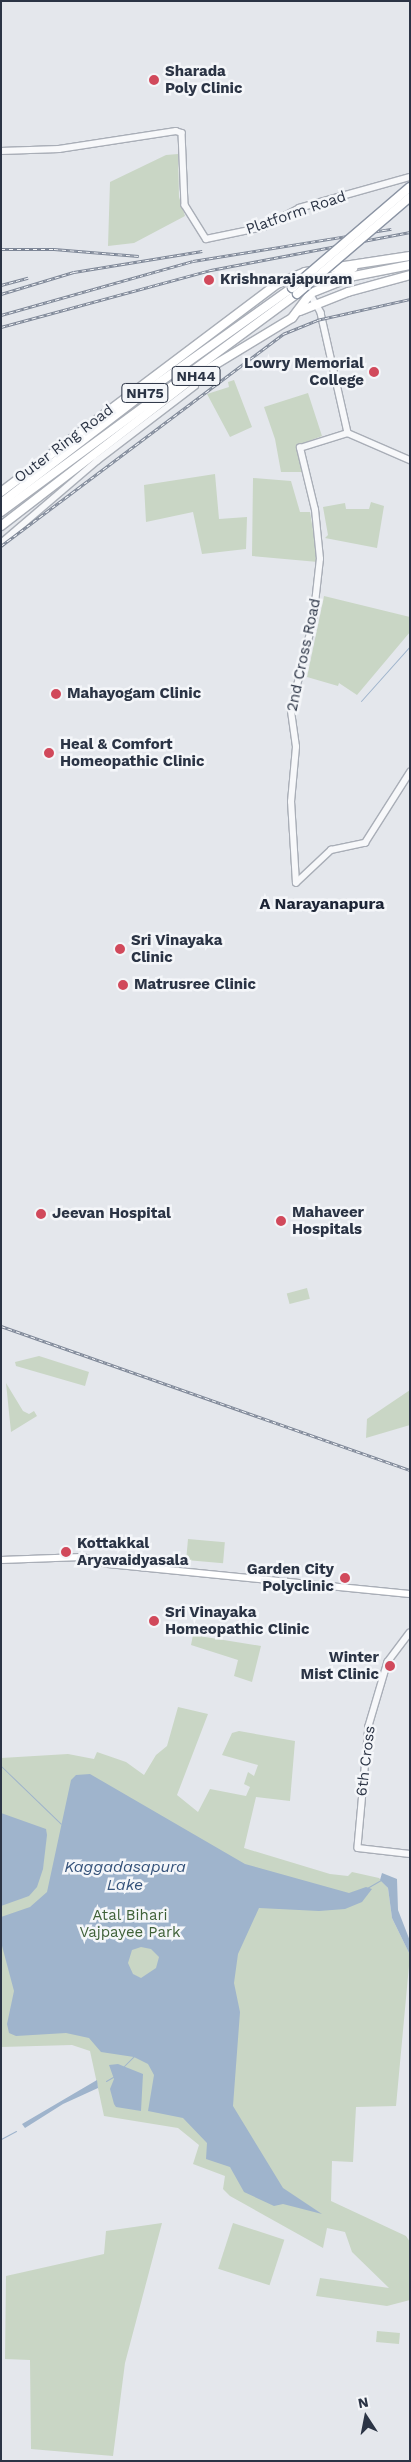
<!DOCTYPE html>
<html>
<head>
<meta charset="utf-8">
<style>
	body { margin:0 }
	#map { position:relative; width:411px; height:2462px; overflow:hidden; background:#e4e7ec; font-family:"Work Sans",sans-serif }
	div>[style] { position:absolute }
	.green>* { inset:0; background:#c9d6c5; transform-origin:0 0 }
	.water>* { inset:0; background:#9fb4cc }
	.stream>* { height:1px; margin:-0.5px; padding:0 0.5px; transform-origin:0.5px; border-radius:0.5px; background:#9fb4cc }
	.roads { filter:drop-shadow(1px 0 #a9aeb7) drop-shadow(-1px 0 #a9aeb7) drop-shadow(0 1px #a9aeb7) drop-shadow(0 -1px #a9aeb7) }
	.tertiary>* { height:5.5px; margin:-2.75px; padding:0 2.75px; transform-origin:2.75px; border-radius:2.75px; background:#f7f8fa }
	.secondary>* { height:6px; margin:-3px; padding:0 3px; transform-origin:3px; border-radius:3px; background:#fff }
	.trunk>* { height:8px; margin:-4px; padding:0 4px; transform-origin:4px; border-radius:4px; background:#fff }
	.rail>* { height:3px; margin-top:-1.5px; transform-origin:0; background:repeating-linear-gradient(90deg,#f4f6f9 0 4px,#7d8696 0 8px); box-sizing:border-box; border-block:1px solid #7d8696 }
	.bridges { filter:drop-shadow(1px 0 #8b94a3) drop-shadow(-1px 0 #8b94a3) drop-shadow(0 1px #8b94a3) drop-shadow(0 -1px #8b94a3) }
	.trunk-bridge>* { height:8px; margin:-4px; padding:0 4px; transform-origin:4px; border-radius:4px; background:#fff }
	.dots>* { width:14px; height:14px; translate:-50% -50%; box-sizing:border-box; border:2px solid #f4f6f9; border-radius:50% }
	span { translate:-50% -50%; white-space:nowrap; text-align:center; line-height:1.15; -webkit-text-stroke:5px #f4f6f9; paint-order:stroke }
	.shield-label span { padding:1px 4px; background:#f4f6f9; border:1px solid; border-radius:4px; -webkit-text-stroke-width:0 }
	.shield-label { font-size:14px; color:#2b3445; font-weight:700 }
	.poi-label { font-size:15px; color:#2b3445; font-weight:700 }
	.left { translate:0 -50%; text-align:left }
	.right { translate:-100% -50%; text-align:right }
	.street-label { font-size:15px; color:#2b3445 }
	.park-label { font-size:15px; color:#3f6138 }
	.neighbourhood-label { font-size:16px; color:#1d2536; font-weight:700 }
	.water-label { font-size:16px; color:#34527a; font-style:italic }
	.frame { position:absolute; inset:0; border:2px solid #2b3445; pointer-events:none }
	.north { position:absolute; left:341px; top:2392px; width:50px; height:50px; -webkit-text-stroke:4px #f4f6f9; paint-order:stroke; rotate:349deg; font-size:14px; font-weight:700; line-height:20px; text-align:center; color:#2b3445 }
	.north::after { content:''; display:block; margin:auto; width:18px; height:22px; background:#2b3445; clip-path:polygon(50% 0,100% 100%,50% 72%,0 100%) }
</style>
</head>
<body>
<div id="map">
	<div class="green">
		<i style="clip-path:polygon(178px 154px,179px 197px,185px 216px,134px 243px,108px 246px,110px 182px,166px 155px)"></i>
		<i style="clip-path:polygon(234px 380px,252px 427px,230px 437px,207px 394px,229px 387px,228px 382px)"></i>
		<i style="clip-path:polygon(308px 393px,322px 436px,296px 446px,302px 472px,281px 472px,275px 439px,264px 407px)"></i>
		<i style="clip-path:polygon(215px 474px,219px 519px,247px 517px,246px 549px,202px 554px,193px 512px,146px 522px,144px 485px)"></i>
		<i style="clip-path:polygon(253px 478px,291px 481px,300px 512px,310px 512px,318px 562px,252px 556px)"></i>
		<i style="clip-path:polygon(371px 502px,384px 506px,377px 548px,325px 538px,328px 535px,323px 507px,345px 503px,346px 509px,369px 509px)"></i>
		<i style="clip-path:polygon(324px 596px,410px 617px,410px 632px,357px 695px,339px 683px,338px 686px,307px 677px)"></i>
		<i style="left:307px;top:1288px;width:11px;height:21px;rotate:75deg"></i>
		<i style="clip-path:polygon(39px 1356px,89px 1372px,85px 1386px,16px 1366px,15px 1362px)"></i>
		<i style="clip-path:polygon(6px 1383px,23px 1411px,29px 1414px,34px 1411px,37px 1416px,11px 1432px)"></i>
		<i style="clip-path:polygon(410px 1390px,410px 1425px,366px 1438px,367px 1419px)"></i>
		<i style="left:188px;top:1539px;width:37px;height:21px;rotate:5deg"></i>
		<i style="clip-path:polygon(193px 1635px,261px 1646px,252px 1682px,234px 1676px,238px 1660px,191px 1645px)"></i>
		<i style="clip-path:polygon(178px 1707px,208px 1714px,177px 1795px,198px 1812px,210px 1789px,246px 1796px,250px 1787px,244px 1784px,248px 1772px,254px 1776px,258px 1765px,222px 1755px,232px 1733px,239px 1731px,295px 1741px,290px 1801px,256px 1797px,244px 1848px,330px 1874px,348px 1876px,352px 1872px,379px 1878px,388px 1888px,392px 1918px,410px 1955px,396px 2106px,356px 2107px,353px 2162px,332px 2161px,331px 2201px,406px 2236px,410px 2242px,410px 2300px,387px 2306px,316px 2296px,320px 2278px,389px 2288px,352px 2252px,345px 2232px,327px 2228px,323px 2248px,230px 2196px,223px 2189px,225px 2176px,193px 2164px,199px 2145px,178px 2128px,104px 2116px,90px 2051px,72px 2045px,1px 2047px,1px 1758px,68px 1754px,94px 1759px,97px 1752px,126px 1762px,144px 1775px,156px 1755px,167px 1746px)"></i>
		<i style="clip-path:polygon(162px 2223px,125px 2363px,113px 2456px,31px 2449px,30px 2360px,5px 2359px,6px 2276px,104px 2254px,106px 2231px)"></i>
		<i style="left:233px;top:2223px;width:54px;height:48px;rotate:18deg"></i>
		<i style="left:377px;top:2331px;width:23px;height:11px;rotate:5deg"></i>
	</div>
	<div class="water">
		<i style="clip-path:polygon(evenodd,90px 1774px,245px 1864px,349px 1893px,366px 1887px,372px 1889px,362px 1902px,345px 1909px,319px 1911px,259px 1908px,238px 1954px,234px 1983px,240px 2012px,233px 2106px,283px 2188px,322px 2214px,283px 2204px,274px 2206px,244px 2192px,230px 2167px,206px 2159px,207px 2143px,183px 2118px,148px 2111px,154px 2075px,148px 2064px,134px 2057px,101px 2052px,89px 2038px,66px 2033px,16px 2036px,9px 2033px,7px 2024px,14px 1991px,1px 1942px,1px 1917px,30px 1907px,47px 1892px,71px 1780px,76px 1775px,90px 1774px,141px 1947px,151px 1949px,159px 1957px,156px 1968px,141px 1978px,133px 1974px,128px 1963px,132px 1950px,141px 1947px)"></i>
		<i style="clip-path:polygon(1px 1813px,46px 1829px,47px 1835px,43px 1869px,37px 1887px,29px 1896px,1px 1906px)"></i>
		<i style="clip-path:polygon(382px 1873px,397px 1879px,398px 1910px,410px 1941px,410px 1955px,392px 1918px,388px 1888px,380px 1880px)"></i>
		<i style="clip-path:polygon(118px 2064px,143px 2074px,141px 2111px,116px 2107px,114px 2104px,110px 2089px,114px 2079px,109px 2065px)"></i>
		<i style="clip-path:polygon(97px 2080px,98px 2088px,63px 2104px,25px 2128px,22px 2124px)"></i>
	</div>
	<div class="stream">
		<i style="left:361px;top:701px;width:74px;rotate:-48.3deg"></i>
		<i style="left:1px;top:1766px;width:83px;rotate:44deg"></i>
		<i style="left:367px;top:1888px;width:16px;rotate:-30deg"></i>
		<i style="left:124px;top:2066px;width:14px;rotate:-45deg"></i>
		<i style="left:106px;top:2081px;width:8px;rotate:-30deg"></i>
		<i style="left:1px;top:2139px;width:17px;rotate:-28deg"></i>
	</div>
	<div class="roads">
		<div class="tertiary">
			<i style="left:1px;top:151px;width:58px;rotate:-2deg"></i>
			<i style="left:59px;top:149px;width:118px;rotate:-8.7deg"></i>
			<i style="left:176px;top:131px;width:6px;rotate:18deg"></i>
			<i style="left:182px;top:133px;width:72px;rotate:87.6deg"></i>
			<i style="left:185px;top:205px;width:40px;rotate:58deg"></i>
			<i style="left:206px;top:239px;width:59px;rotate:-11.7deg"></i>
			<i style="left:264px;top:227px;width:40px;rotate:-28deg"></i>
			<i style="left:299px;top:208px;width:115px;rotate:-15.6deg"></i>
			<i style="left:304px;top:283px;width:34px;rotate:60deg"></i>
			<i style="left:321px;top:313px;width:123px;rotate:77.3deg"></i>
			<i style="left:348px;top:433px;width:68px;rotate:23.5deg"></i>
			<i style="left:1px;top:543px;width:126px;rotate:-40.5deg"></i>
			<i style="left:97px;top:461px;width:123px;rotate:-37.4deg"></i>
			<i style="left:195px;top:386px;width:10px;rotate:-84deg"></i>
			<i style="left:296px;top:883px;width:81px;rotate:-93.5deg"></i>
			<i style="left:291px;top:802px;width:55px;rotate:-84.8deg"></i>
			<i style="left:296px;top:747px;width:37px;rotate:-98deg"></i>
			<i style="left:291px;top:710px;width:92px;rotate:-76.1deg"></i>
			<i style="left:313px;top:621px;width:62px;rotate:-83.6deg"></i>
			<i style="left:320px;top:559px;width:49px;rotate:-95.8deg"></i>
			<i style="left:315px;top:510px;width:64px;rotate:-103.6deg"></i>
			<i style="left:300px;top:448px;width:50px;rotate:-17.4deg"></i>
			<i style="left:296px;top:883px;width:48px;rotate:-43.3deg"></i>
			<i style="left:331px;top:850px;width:35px;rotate:-12deg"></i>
			<i style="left:365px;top:843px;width:84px;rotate:-57.6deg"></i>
			<i style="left:410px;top:1633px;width:36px;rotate:127deg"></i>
			<i style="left:388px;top:1662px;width:67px;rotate:106.5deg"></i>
			<i style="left:369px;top:1726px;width:122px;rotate:95.2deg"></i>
			<i style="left:358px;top:1848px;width:52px;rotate:6.6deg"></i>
		</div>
		<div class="secondary">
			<i style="left:1px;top:1560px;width:81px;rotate:-2.1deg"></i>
			<i style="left:82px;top:1557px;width:27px;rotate:15deg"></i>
			<i style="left:108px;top:1564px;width:303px;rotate:5.7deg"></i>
		</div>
		<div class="trunk">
			<i style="left:314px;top:278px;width:17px;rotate:-3deg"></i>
			<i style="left:331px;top:277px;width:24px;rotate:-22deg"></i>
			<i style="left:300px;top:311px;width:52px;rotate:-21.6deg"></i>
			<i style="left:348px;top:292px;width:64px;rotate:-15.3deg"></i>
			<i style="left:1px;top:492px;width:346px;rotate:-37deg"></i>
			<i style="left:277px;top:284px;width:30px;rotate:-23deg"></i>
			<i style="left:305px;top:272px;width:106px;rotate:-8.7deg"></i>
			<i style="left:1px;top:503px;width:174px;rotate:-37.5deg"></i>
			<i style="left:139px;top:397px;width:188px;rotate:-35.5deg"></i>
			<i style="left:1px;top:512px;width:368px;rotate:-36.4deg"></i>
			<i style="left:1px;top:526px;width:242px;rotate:-37.6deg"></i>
			<i style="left:193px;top:378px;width:116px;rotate:-31.2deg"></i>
			<i style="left:292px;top:318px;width:31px;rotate:-53deg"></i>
			<i style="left:311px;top:293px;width:46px;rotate:-21.6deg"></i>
			<i style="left:354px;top:276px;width:57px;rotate:-11.1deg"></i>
		</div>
	</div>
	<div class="rail">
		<i style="left:1px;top:249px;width:53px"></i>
		<i style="left:54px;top:249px;width:85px;rotate:4.7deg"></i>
		<i style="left:1px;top:285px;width:28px;rotate:-15deg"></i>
		<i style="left:1px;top:294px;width:76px;rotate:-16.8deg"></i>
		<i style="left:74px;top:272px;width:130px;rotate:-9.3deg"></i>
		<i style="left:1px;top:315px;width:199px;rotate:-15.7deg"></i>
		<i style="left:193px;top:261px;width:201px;rotate:-9.2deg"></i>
		<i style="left:1px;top:327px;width:218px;rotate:-15.2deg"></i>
		<i style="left:211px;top:270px;width:203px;rotate:-10.8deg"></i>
		<i style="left:1px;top:546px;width:353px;rotate:-36.9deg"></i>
		<i style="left:283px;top:334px;width:37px;rotate:-22deg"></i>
		<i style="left:317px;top:320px;width:95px;rotate:-12.7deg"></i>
		<i style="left:1px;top:1326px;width:434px;rotate:19.4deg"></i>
	</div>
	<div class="bridges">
		<div class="trunk-bridge">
			<i style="left:292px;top:288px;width:155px;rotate:-40.6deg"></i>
			<i style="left:297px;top:294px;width:149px;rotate:-40.6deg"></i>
		</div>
	</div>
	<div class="dots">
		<i style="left:154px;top:80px;background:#d1495b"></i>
		<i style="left:209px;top:280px;background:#d1495b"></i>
		<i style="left:374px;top:372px;background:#d1495b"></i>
		<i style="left:56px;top:694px;background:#d1495b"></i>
		<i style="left:49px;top:753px;background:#d1495b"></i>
		<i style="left:120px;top:949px;background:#d1495b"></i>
		<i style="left:123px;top:985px;background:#d1495b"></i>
		<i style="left:41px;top:1214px;background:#d1495b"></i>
		<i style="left:281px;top:1221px;background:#d1495b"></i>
		<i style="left:66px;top:1552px;background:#d1495b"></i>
		<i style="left:345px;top:1578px;background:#d1495b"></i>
		<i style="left:154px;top:1621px;background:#d1495b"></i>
		<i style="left:390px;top:1666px;background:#d1495b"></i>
	</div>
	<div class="shield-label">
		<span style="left:196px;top:376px">NH44</span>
		<span style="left:145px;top:393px">NH75</span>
	</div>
	<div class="poi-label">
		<span class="left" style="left:165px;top:80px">Sharada<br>Poly Clinic</span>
		<span class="left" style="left:220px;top:280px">Krishnarajapuram</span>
		<span class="right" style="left:364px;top:372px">Lowry Memorial<br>College</span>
		<span class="left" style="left:67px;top:694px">Mahayogam Clinic</span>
		<span class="left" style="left:60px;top:753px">Heal &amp; Comfort<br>Homeopathic Clinic</span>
		<span class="left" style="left:131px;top:949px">Sri Vinayaka<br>Clinic</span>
		<span class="left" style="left:134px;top:985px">Matrusree Clinic</span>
		<span class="left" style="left:292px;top:1221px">Mahaveer<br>Hospitals</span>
		<span class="left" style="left:52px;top:1214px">Jeevan Hospital</span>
		<span class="left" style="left:77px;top:1552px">Kottakkal<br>Aryavaidyasala</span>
		<span class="right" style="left:334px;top:1578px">Garden City<br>Polyclinic</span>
		<span class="left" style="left:165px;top:1621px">Sri Vinayaka<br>Homeopathic Clinic</span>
		<span class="right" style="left:379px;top:1666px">Winter<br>Mist Clinic</span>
	</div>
	<div class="street-label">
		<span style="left:296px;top:213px;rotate:-19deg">Platform Road</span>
		<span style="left:64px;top:444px;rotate:-37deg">Outer Ring Road</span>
		<span style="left:304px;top:655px;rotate:-78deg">2nd Cross Road</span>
		<span style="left:366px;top:1761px;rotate:-83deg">6th Cross</span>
	</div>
	<div class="park-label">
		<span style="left:130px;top:1924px">Atal Bihari<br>Vajpayee Park</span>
	</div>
	<div class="neighbourhood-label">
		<span style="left:322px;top:904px">A Narayanapura</span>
	</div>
	<div class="water-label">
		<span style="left:125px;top:1876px">Kaggadasapura<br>Lake</span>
	</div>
	<div class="frame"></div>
	<div class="north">N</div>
</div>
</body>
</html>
